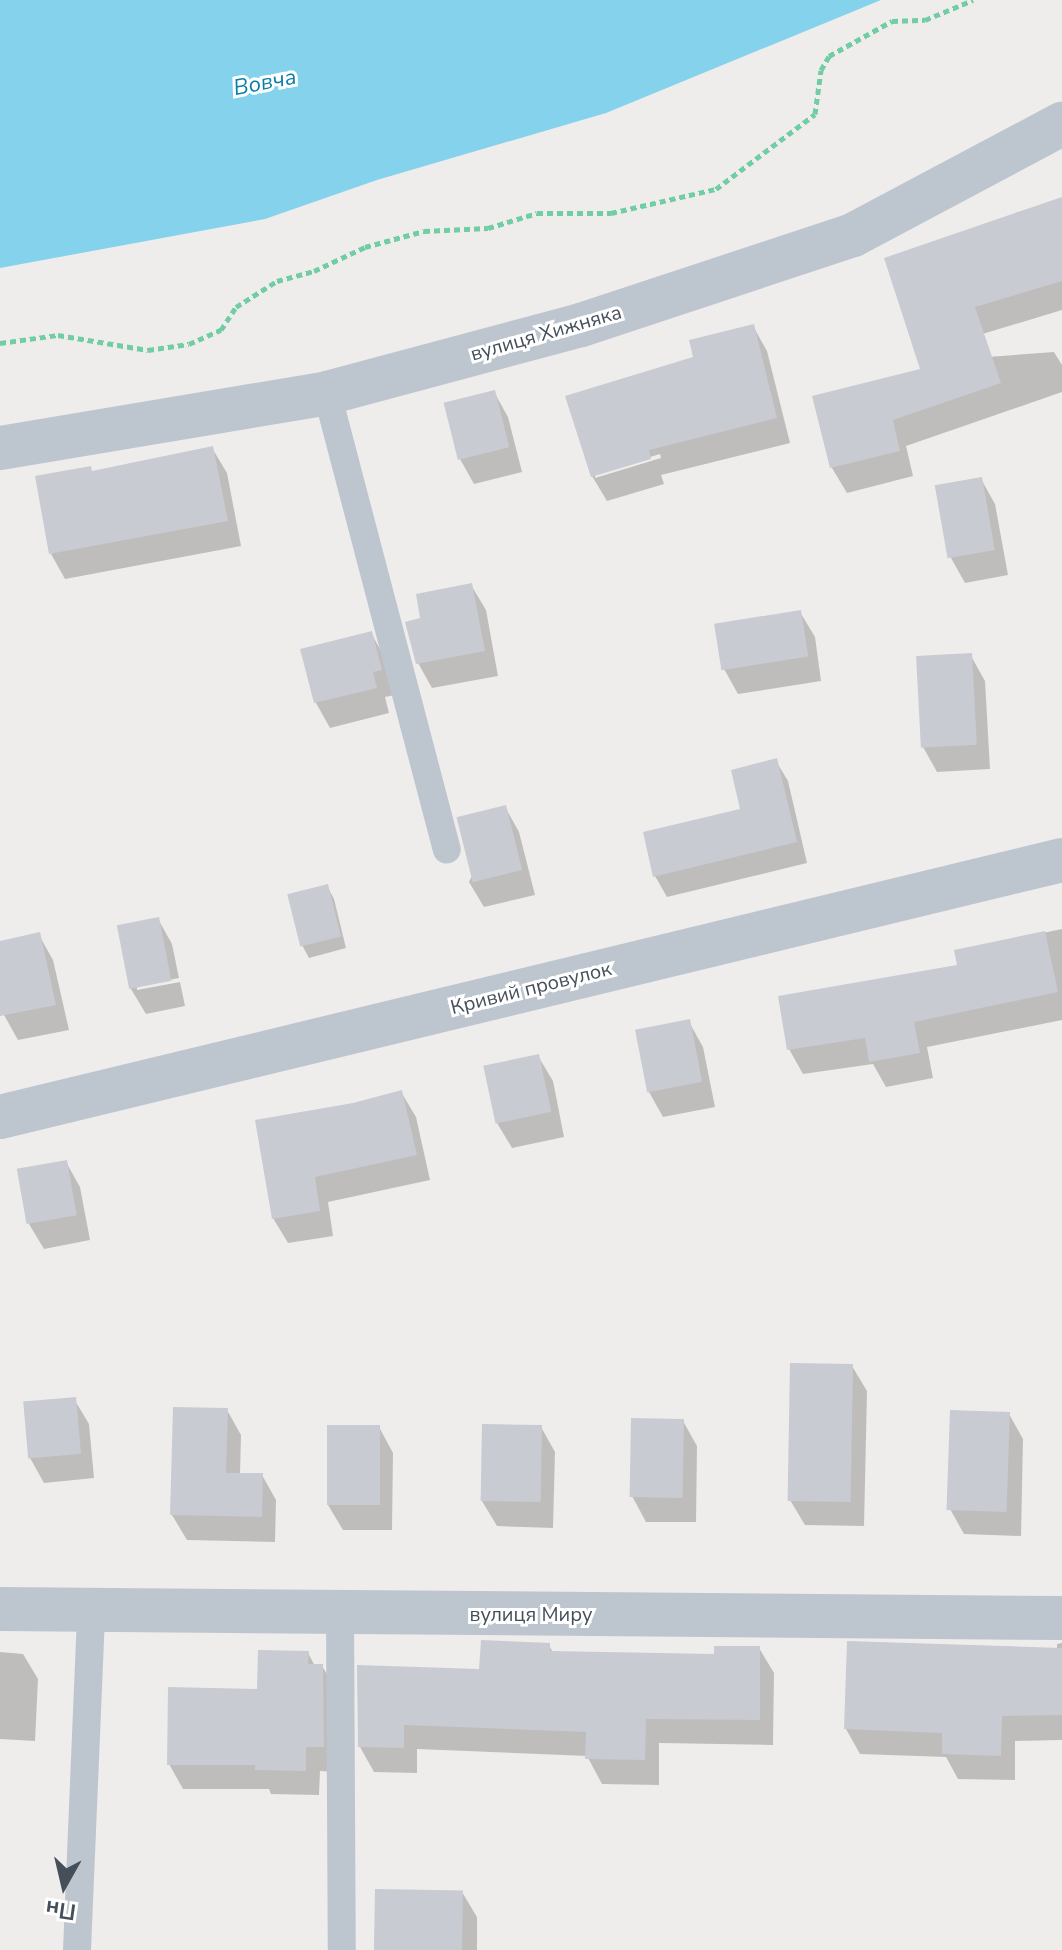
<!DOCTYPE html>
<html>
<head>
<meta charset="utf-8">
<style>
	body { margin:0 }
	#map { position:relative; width:1062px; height:1950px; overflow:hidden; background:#efecec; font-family:"Nunito Sans",sans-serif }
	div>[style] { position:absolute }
	.water>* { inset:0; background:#85d2ed }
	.shadow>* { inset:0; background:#0003 }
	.building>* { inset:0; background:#c9cbd2; transform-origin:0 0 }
	.path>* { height:5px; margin-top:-2.5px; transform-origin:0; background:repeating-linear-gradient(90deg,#71cda4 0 6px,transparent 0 10px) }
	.service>* { height:28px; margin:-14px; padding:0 14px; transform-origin:14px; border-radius:14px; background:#bdc6cf }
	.minor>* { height:44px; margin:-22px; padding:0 22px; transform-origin:22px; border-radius:22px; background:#bdc6cf }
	span { translate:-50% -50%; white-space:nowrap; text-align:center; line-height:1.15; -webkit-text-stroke:6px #fff; paint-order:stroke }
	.street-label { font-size:20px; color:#454f5a }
	.water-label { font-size:22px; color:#0a7ea8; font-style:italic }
	.north { position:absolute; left:24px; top:1846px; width:80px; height:80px; -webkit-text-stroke:6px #fff; paint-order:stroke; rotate:188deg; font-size:22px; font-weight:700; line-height:32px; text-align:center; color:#454f5a }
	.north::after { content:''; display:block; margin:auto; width:28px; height:36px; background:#454f5a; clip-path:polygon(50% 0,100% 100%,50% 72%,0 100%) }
</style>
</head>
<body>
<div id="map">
	<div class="water">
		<i style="clip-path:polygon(0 0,881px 0,606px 113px,377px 180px,265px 219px,0 268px)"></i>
	</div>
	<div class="shadow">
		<i style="clip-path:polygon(1062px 199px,1062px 310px,923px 352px,1016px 217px,1015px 213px)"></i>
		<i style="clip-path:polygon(evenodd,753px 326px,767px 351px,790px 443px,661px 475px,664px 484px,607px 501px,592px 476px,696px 358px,753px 326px,660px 454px,661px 458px,595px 478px,595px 474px,660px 454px)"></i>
		<i style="clip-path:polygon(1054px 352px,1062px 365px,1062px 392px,906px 446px,913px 476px,847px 493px,832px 468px,815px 397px,923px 370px,920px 362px)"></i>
		<i style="clip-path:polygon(494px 392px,508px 417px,522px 472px,474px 484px,460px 459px)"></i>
		<i style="clip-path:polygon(212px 448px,227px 473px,241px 546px,65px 579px,51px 554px)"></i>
		<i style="clip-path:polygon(981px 479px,995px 504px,1008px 575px,965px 583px,951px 558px)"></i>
		<i style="clip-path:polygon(471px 585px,486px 610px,498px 676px,432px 688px,418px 663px)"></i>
		<i style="clip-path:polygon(800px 612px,815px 637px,821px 681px,738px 694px,724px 669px)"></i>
		<i style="clip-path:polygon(371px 633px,385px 658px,395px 695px,385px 697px,389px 713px,330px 728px,316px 703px,302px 650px)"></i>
		<i style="clip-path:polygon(971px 656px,985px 681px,990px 769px,937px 772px,923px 747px)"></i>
		<i style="clip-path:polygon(776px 761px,788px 781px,807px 863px,667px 897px,655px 876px,743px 811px)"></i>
		<i style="clip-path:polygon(505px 807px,519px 832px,535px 895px,484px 907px,469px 882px)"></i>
		<i style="clip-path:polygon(327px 886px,334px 899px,346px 948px,309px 958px,302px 945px)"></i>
		<i style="clip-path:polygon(158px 919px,172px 944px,179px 978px,137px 986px,137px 990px,180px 982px,185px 1006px,146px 1014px,131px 989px)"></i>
		<i style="clip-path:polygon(1062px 929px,1062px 1020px,927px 1047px,933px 1078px,886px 1087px,873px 1064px,803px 1074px,789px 1049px,960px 967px,956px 951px)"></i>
		<i style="clip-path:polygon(39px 935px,53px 960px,69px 1030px,18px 1040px,4px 1015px,0 997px,0 943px)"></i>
		<i style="clip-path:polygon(689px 1022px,703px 1047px,715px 1107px,663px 1117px,649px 1092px)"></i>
		<i style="clip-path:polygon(538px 1056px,553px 1081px,564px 1137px,512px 1148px,497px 1123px,486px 1067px)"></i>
		<i style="clip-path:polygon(401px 1092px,416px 1117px,430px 1180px,328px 1202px,333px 1236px,288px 1243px,273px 1218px,353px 1105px)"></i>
		<i style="clip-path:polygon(66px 1162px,80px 1187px,90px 1240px,44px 1249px,29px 1224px,19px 1170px)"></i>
		<i style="clip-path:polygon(852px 1366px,867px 1391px,864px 1526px,805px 1525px,790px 1500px)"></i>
		<i style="clip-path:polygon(74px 1399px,89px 1424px,94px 1478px,44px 1483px,30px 1458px)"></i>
		<i style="clip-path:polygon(227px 1410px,241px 1435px,240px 1475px,262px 1475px,276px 1500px,275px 1542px,187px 1540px,172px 1515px)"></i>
		<i style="clip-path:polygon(1009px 1414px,1023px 1439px,1021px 1536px,964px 1534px,950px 1509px)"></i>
		<i style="clip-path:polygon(683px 1421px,697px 1446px,696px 1522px,646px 1522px,632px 1496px)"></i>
		<i style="clip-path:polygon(379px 1427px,393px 1453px,392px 1530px,343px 1530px,328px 1505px)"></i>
		<i style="clip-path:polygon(541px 1427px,555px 1452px,553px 1528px,497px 1526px,482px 1501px)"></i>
		<i style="clip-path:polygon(1062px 1643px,1062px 1740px,1015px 1741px,1015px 1780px,958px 1779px,946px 1757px,860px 1754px,846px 1729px,1057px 1650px,1057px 1644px)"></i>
		<i style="clip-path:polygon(549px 1645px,553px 1653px,716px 1656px,759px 1648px,774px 1673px,773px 1745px,659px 1743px,659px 1785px,602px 1784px,587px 1756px,417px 1749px,417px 1773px,374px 1772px,360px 1747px,481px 1672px)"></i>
		<i style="clip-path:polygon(0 1652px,23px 1654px,38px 1679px,35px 1741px,0 1739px)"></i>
		<i style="clip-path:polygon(308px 1653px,315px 1666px,322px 1666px,337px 1691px,337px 1772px,320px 1771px,319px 1795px,271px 1794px,269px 1789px,183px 1789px,169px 1764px)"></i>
		<i style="clip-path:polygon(462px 1892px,477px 1917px,477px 1950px,377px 1950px)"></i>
	</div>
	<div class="building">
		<i style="clip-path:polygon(1062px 197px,1062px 281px,975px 307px,1001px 383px,893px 420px,900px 451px,830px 468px,812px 396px,920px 369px,884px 258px)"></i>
		<i style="clip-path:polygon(754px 324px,777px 418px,649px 450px,651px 459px,591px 477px,565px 396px,693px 357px,689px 340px)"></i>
		<i style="left:495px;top:390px;width:59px;height:53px;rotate:76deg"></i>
		<i style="clip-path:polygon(213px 446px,228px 521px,49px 554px,35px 476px,91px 466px,92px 471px)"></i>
		<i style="left:982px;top:477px;width:74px;height:48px;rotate:80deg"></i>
		<i style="clip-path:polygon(472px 583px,485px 651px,416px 664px,405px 622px,420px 618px,416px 594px)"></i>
		<i style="left:801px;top:610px;width:47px;height:88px;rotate:81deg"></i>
		<i style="clip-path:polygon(372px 631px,382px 670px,373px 672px,377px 688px,314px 703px,300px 649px)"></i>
		<i style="left:972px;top:653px;width:92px;height:56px;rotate:87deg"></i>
		<i style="clip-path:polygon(777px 758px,797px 842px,653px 877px,643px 832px,740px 809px,731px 770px)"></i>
		<i style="left:506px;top:805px;width:67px;height:51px;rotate:76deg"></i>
		<i style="left:328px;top:884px;width:54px;height:42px;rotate:76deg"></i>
		<i style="left:159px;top:917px;width:65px;height:43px;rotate:79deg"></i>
		<i style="clip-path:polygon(1045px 931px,1058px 992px,914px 1022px,920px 1053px,869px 1062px,865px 1038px,787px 1050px,778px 996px,957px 965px,954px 950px)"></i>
		<i style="clip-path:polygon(40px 932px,56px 1005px,0 1016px,0 941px)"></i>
		<i style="left:690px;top:1019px;width:64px;height:56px;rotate:79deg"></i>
		<i style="left:539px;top:1054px;width:59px;height:57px;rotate:78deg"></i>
		<i style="clip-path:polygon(402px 1090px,417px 1155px,315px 1177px,320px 1211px,272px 1219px,255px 1120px,353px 1103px)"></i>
		<i style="left:67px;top:1160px;width:56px;height:51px;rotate:80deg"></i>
		<i style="left:790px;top:1363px;width:63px;height:138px;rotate:1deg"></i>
		<i style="left:76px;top:1397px;width:57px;height:53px;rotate:85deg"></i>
		<i style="clip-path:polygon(173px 1407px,228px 1408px,226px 1473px,263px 1473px,262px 1517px,170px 1515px)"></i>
		<i style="left:950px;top:1410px;width:60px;height:100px;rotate:2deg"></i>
		<i style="left:631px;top:1418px;width:53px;height:79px;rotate:1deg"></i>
		<i style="left:482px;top:1424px;width:60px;height:77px;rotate:1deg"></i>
		<i style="left:327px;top:1425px;width:53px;height:80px"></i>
		<i style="clip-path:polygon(481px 1640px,550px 1643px,550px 1651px,714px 1654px,714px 1646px,760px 1646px,760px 1720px,646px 1719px,645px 1760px,585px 1759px,586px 1732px,404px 1725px,404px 1748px,358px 1747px,357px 1665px,479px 1669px)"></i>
		<i style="clip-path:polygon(847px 1641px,1062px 1648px,1062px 1715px,1002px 1716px,1001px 1756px,942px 1754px,942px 1733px,844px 1729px)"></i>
		<i style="clip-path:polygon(258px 1650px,309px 1651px,308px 1664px,323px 1664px,324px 1747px,306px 1747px,306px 1771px,255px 1770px,255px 1765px,167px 1765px,168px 1687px,257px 1689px)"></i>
		<i style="left:375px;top:1889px;width:88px;height:61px;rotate:1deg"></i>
	</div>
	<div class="path">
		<i style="left:0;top:343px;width:59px;rotate:-7.9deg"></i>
		<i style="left:58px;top:335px;width:91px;rotate:9.5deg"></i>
		<i style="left:148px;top:350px;width:41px;rotate:-8.3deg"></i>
		<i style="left:189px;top:344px;width:35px;rotate:-24deg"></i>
		<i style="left:221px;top:330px;width:27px;rotate:-57deg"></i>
		<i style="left:236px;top:307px;width:49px;rotate:-32.4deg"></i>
		<i style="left:277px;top:281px;width:38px;rotate:-15deg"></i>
		<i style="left:314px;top:271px;width:56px;rotate:-25.2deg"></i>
		<i style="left:365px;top:247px;width:61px;rotate:-15.2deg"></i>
		<i style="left:424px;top:231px;width:64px;rotate:-2.7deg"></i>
		<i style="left:488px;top:228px;width:51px;rotate:-17deg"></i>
		<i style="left:537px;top:213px;width:74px"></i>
		<i style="left:611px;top:213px;width:108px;rotate:-12.9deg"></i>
		<i style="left:716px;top:189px;width:124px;rotate:-37.1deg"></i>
		<i style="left:815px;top:114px;width:44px;rotate:-82.2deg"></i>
		<i style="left:821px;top:70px;width:16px;rotate:-60deg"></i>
		<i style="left:829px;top:56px;width:72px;rotate:-29.1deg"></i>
		<i style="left:892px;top:21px;width:33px;rotate:-2deg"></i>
		<i style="left:925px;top:20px;width:52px;rotate:-22.6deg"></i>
	</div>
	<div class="service">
		<i style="left:327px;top:393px;width:472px;rotate:75.3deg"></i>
		<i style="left:340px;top:1613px;width:337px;rotate:89.7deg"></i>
		<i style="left:77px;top:1950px;width:340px;rotate:-87.6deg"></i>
	</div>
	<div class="minor">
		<i style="left:0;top:448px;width:332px;rotate:-9.5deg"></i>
		<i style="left:327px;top:393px;width:263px;rotate:-15deg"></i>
		<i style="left:581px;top:325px;width:287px;rotate:-18.3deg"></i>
		<i style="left:853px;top:235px;width:237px;rotate:-28deg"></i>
		<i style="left:0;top:1117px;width:1093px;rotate:-13.6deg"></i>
		<i style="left:0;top:1609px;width:1062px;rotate:0.49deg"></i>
	</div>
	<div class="street-label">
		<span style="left:546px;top:333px;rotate:-16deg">вулиця Хижняка</span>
		<span style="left:531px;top:988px;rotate:-14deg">Кривий провулок</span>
		<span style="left:531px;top:1614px">вулиця Миру</span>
	</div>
	<div class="water-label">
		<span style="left:265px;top:83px;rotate:-11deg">Вовча</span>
	</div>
	<div class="north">Пн</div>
</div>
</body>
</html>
